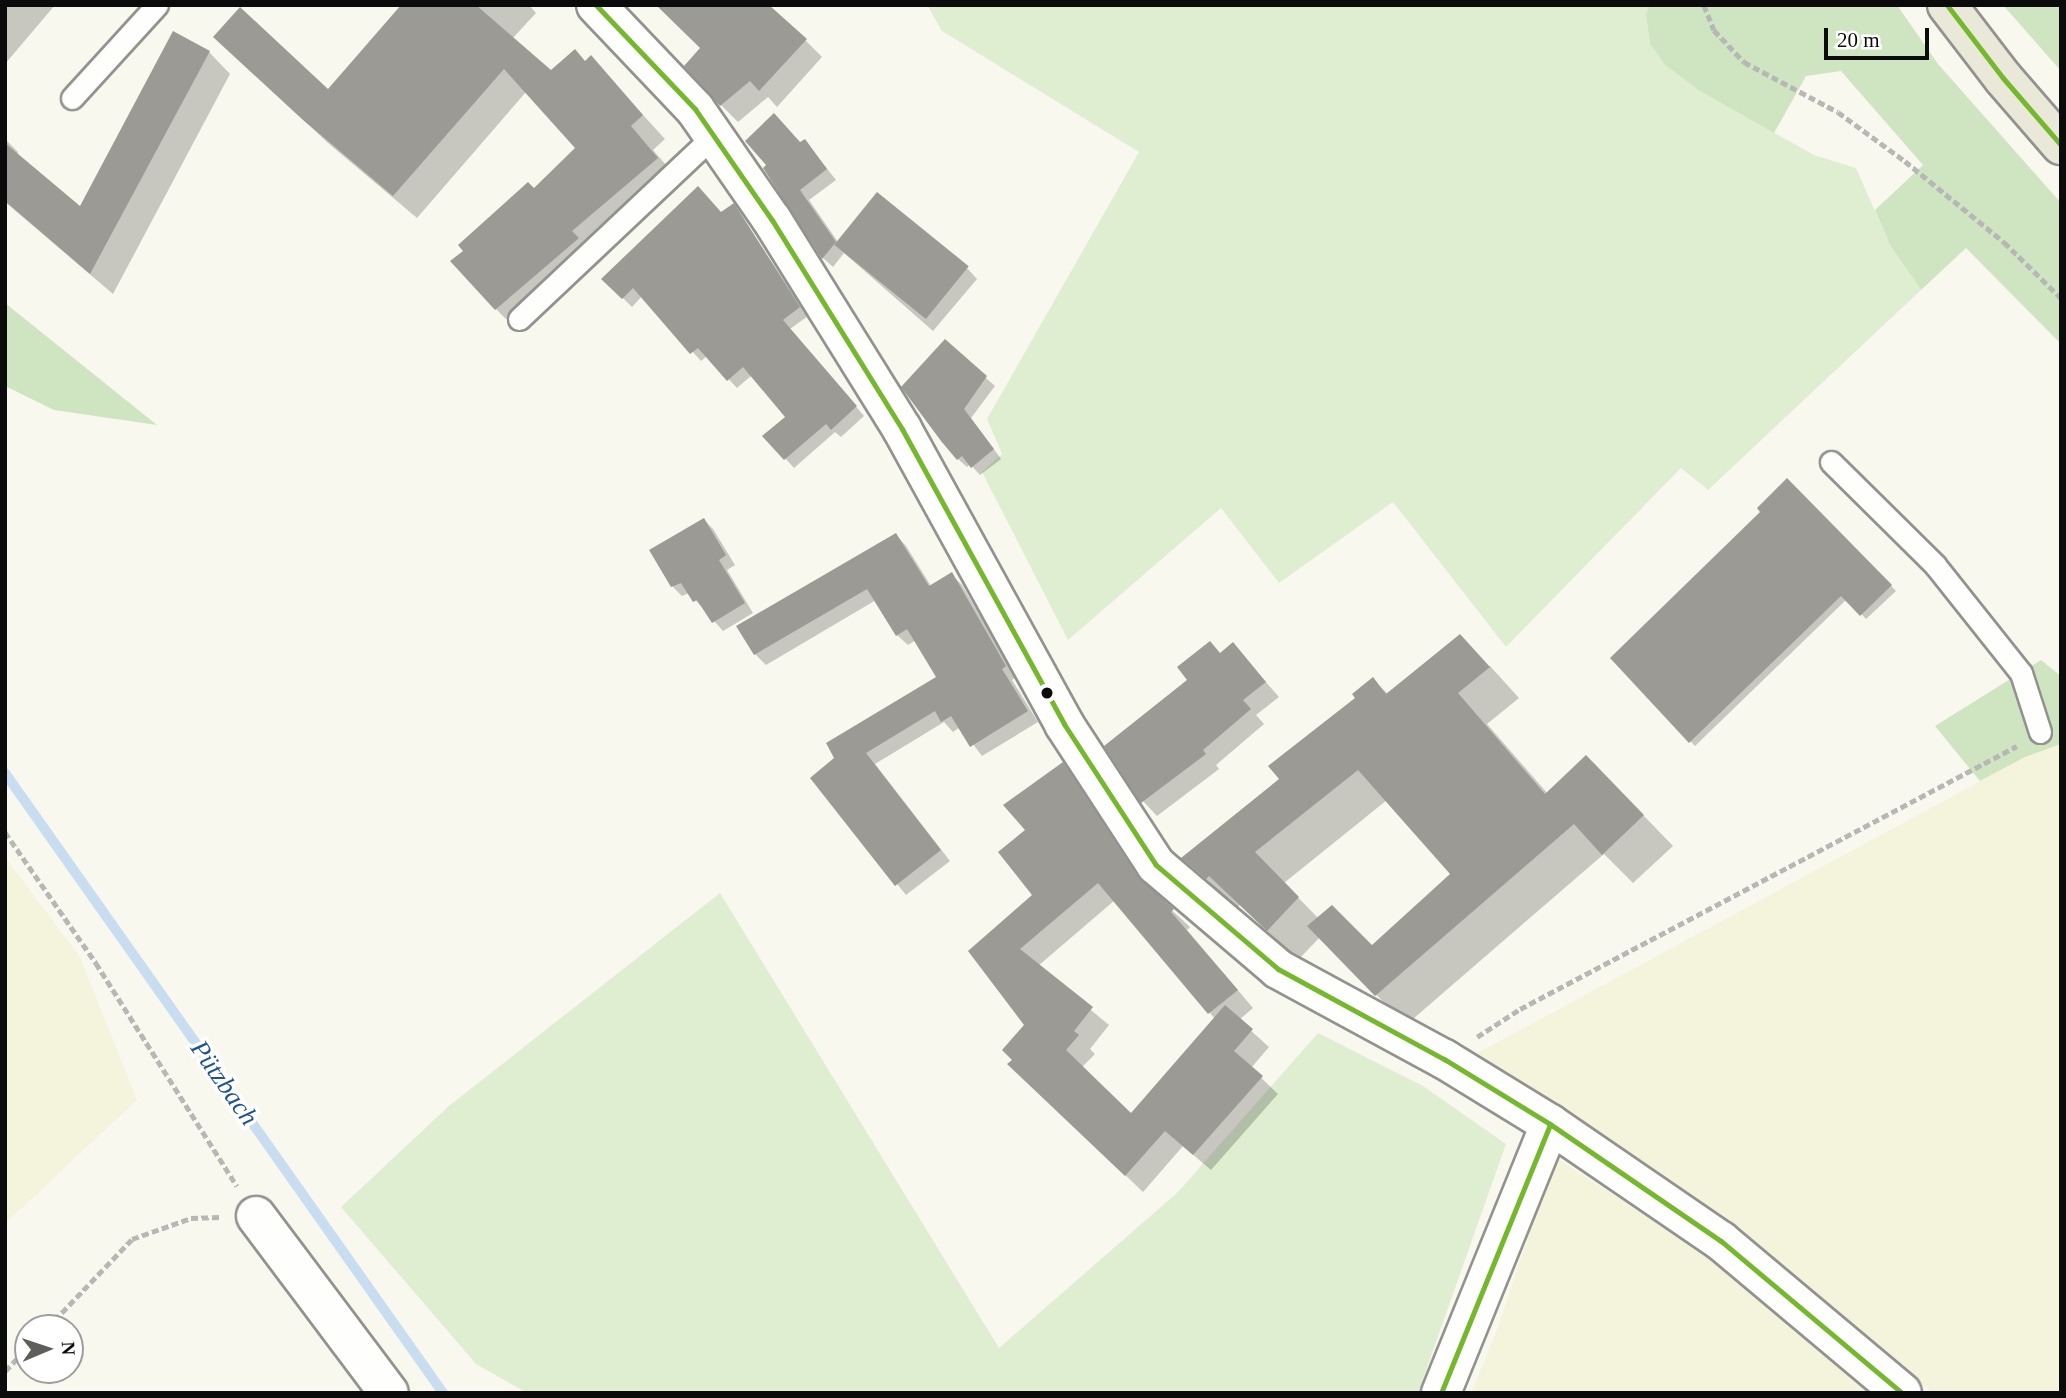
<!DOCTYPE html>
<html>
<head>
<meta charset="utf-8">
<style>
	body { margin:0 }
	#map { position:relative; width:2066px; height:1398px; overflow:hidden; background:#f9f8ef; font-family:"Times New Roman",serif }
	div>[style] { position:absolute }
	.farmland>* { inset:0; background:#f4f4dd }
	.green>* { inset:0; background:#dfeed1 }
	.forest>* { inset:0; background:#cfe4c0 }
	.shadow>* { inset:0; background:#0003 }
	.stream>* { height:10px; margin:-5px; padding:0 5px; transform-origin:5px; border-radius:5px; background:#c9ddf0 }
	.building>* { inset:0; background:#9c9a95; transform-origin:0 0 }
	.path>* { height:4.5px; margin-top:-2.25px; transform-origin:0; background:repeating-linear-gradient(90deg,#b7b7b5 0 7px,transparent 0 10.5px) }
	.roads { filter:drop-shadow(2px 0 #92928e) drop-shadow(-2px 0 #92928e) drop-shadow(0 2px #92928e) drop-shadow(0 -2px #92928e) }
	.lane>* { height:21px; margin:-10.5px; padding:0 10.5px; transform-origin:10.5px; border-radius:10.5px; background:#fefefd }
	.street>* { height:38px; margin:-19px; padding:0 19px; transform-origin:19px; border-radius:19px; background:#fefefd }
	.primary>* { height:38px; margin:-19px; padding:0 19px; transform-origin:19px; border-radius:19px; background:#eae8d9 }
	.bus-1>* { height:5px; margin:-2.5px; padding:0 2.5px; transform-origin:2.5px; border-radius:2.5px; background:#76b82d }
	.dots>* { width:19px; height:19px; translate:-50% -50%; box-sizing:border-box; border:4px solid #fff; border-radius:50% }
	span { translate:-50% -50%; white-space:nowrap; text-align:center; line-height:1.15; -webkit-text-stroke:7px #fff; paint-order:stroke }
	.water-label { font-size:26px; color:#1f5292; font-style:italic }
	.frame { position:absolute; inset:0; border:7px solid #0b0b0b; pointer-events:none }
	.north { position:absolute; left:14px; top:1314px; width:70px; height:70px; box-sizing:border-box; background:#fff; border:2px solid #9d9d9d; border-radius:50%; rotate:88deg; font-size:19px; font-weight:700; line-height:28px; text-align:center; color:#0b0b0b }
	.north::after { content:''; display:block; margin:auto; width:24px; height:32px; background:#5e5e5b; clip-path:polygon(50% 0,100% 100%,50% 72%,0 100%) }
	.scale { position:absolute; left:1824px; top:28px; width:105px; height:32px; box-sizing:border-box; border:4px solid #0b0b0b; border-top:0; padding-left:9px; font-size:21px; line-height:24px; white-space:nowrap; color:#0b0b0b; -webkit-text-stroke:5px #fff; paint-order:stroke }
</style>
</head>
<body>
<div id="map">
	<div class="farmland">
		<i style="clip-path:polygon(2061px 744px,2061px 1393px,1933px 1393px,1734px 1232px,1472px 1056px,2025px 757px)"></i>
		<i style="clip-path:polygon(5px 857px,80px 957px,137px 1100px,5px 1224px)"></i>
		<i style="clip-path:polygon(1555px 1157px,1699px 1250px,1869px 1393px,1471px 1393px,1496px 1332px)"></i>
	</div>
	<div class="green">
		<i style="clip-path:polygon(927px 5px,1649px 5px,1646px 15px,1650px 44px,1665px 65px,1698px 90px,1814px 155px,1856px 168px,1890px 245px,1921px 290px,1708px 490px,1681px 468px,1506px 647px,1393px 502px,1279px 583px,1221px 508px,1068px 640px,982px 472px,1002px 454px,987px 419px,1139px 152px,942px 31px)"></i>
		<i style="clip-path:polygon(720px 893px,999px 1348px,1178px 1192px,1318px 1033px,1423px 1086px,1506px 1144px,1418px 1393px,527px 1393px,476px 1364px,341px 1207px,450px 1105px)"></i>
	</div>
	<div class="forest">
		<i style="clip-path:polygon(1649px 5px,1897px 5px,1938px 64px,2061px 203px,2061px 344px,1966px 248px,1921px 290px,1890px 245px,1875px 210px,1923px 165px,1841px 71px,1806px 76px,1774px 133px,1698px 90px,1665px 65px,1650px 44px,1646px 15px)"></i>
		<i style="clip-path:polygon(2003px 5px,2061px 5px,2061px 71px)"></i>
		<i style="clip-path:polygon(5px 303px,157px 425px,54px 410px,5px 386px)"></i>
		<i style="clip-path:polygon(2041px 660px,2061px 676px,2061px 744px,2025px 757px,1980px 781px,1935px 726px)"></i>
	</div>
	<div class="shadow">
		<i style="clip-path:polygon(5px 5px,55px 5px,5px 64px)"></i>
		<i style="clip-path:polygon(403px 5px,529px 5px,536px 13px,512px 39px,551px 73px,586px 63px,591px 58px,665px 139px,653px 150px,680px 181px,594px 255px,600px 262px,519px 332px,496px 309px,534px 190px,577px 149px,526px 92px,417px 218px,328px 143px,239px 59px,329px 92px)"></i>
		<i style="clip-path:polygon(656px 5px,756px 5px,805px 40px,822px 57px,777px 107px,768px 97px,738px 122px,721px 105px,703px 48px)"></i>
		<i style="clip-path:polygon(209px 52px,230px 74px,113px 294px,5px 202px,5px 139px,18px 152px,17px 155px,81px 209px)"></i>
		<i style="clip-path:polygon(805px 141px,836px 180px,809px 200px,838px 242px,967px 268px,977px 279px,933px 331px,844px 253px,833px 267px,823px 258px,765px 169px)"></i>
		<i style="clip-path:polygon(734px 206px,808px 316px,790px 329px,864px 416px,841px 437px,835px 432px,794px 468px,765px 436px,788px 417px,752px 375px,737px 388px,707px 356px,701px 361px,642px 296px,632px 307px,604px 279px)"></i>
		<i style="clip-path:polygon(945px 342px,995px 386px,971px 418px,1001px 459px,980px 475px,970px 464px,967px 467px,958px 459px)"></i>
		<i style="clip-path:polygon(1787px 480px,1896px 591px,1866px 619px,1847px 599px,1695px 746px,1612px 658px,1763px 512px)"></i>
		<i style="clip-path:polygon(704px 520px,713px 529px,735px 565px,727px 570px,753px 613px,723px 631px,689px 593px,682px 596px,672px 586px)"></i>
		<i style="clip-path:polygon(896px 535px,906px 546px,931px 586px,951px 574px,962px 585px,1016px 677px,1012px 680px,1038px 722px,982px 756px,960px 727px,953px 732px,944px 722px,875px 764px,950px 861px,906px 895px,812px 778px,938px 678px,916px 640px,908px 645px,897px 635px,876px 600px,766px 665px,755px 654px,739px 627px)"></i>
		<i style="clip-path:polygon(1233px 645px,1279px 697px,1256px 715px,1264px 724px,1216px 765px,1219px 769px,1157px 816px,1143px 801px,1221px 655px)"></i>
		<i style="clip-path:polygon(evenodd,1490px 666px,1519px 698px,1487px 724px,1548px 794px,1616px 787px,1673px 846px,1633px 883px,1604px 854px,1406px 1025px,1320px 937px,1298px 960px,1240px 905px,1237px 908px,1184px 858px,1281px 780px,1373px 680px,1388px 694px,1490px 666px,1387px 800px,1453px 874px,1372px 947px,1319px 919px,1284px 883px,1387px 800px)"></i>
		<i style="clip-path:polygon(evenodd,1063px 764px,1079px 781px,1151px 891px,1190px 927px,1187px 930px,1253px 1008px,1239px 1020px,1269px 1047px,1251px 1068px,1278px 1094px,1211px 1170px,1183px 1146px,1143px 1192px,1027px 1081px,1014px 1060px,1027px 1025px,970px 951px,1034px 896px,1027px 831px,1063px 764px,1115px 900px,1215px 1019px,1132px 1116px,1082px 1067px,1095px 1054px,1090px 1049px,1109px 1025px,1038px 966px,1115px 900px)"></i>
	</div>
	<div class="stream">
		<i style="left:5px;top:773px;width:759px;rotate:54.76deg"></i>
	</div>
	<div class="building">
		<i style="clip-path:polygon(401px 5px,476px 5px,551px 70px,575px 49px,585px 61px,591px 55px,643px 115px,631px 126px,658px 158px,572px 231px,579px 238px,495px 310px,450px 261px,463px 251px,458px 245px,528px 182px,534px 188px,575px 148px,504px 69px,393px 196px,303px 120px,213px 37px,240px 7px,328px 89px)"></i>
		<i style="clip-path:polygon(656px 5px,769px 5px,807px 39px,759px 91px,750px 81px,720px 106px,684px 66px,700px 48px)"></i>
		<i style="clip-path:polygon(173px 31px,210px 51px,90px 274px,5px 201px,5px 143px,80px 206px)"></i>
		<i style="clip-path:polygon(774px 113px,800px 142px,805px 139px,827px 169px,800px 190px,836px 242px,822px 259px,763px 168px,766px 165px,745px 141px)"></i>
		<i style="clip-path:polygon(698px 186px,721px 212px,734px 203px,800px 307px,783px 320px,857px 406px,831px 430px,826px 424px,784px 460px,762px 436px,785px 417px,743px 367px,727px 381px,698px 348px,690px 354px,633px 288px,622px 299px,601px 279px)"></i>
		<i style="left:877px;top:192px;width:118px;height:68px;rotate:39deg"></i>
		<i style="clip-path:polygon(945px 339px,987px 376px,964px 409px,994px 449px,971px 468px,962px 456px,957px 460px,941px 441px,901px 387px)"></i>
		<i style="clip-path:polygon(1787px 478px,1892px 585px,1860px 616px,1841px 596px,1689px 743px,1610px 658px,1760px 512px,1757px 508px)"></i>
		<i style="clip-path:polygon(704px 518px,726px 555px,719px 560px,745px 603px,712px 623px,697px 600px,693px 602px,681px 583px,671px 587px,649px 550px)"></i>
		<i style="clip-path:polygon(896px 533px,929px 586px,952px 572px,1006px 666px,1002px 669px,1028px 711px,970px 747px,951px 716px,941px 722px,935px 711px,866px 753px,941px 850px,895px 886px,810px 778px,834px 758px,826px 743px,936px 677px,907px 629px,896px 636px,867px 589px,754px 655px,736px 626px)"></i>
		<i style="clip-path:polygon(1460px 634px,1490px 667px,1458px 693px,1545px 794px,1586px 755px,1644px 815px,1602px 855px,1574px 824px,1375px 996px,1307px 926px,1332px 905px,1372px 945px,1450px 874px,1358px 770px,1255px 852px,1299px 897px,1267px 931px,1209px 876px,1206px 879px,1181px 858px,1279px 779px,1268px 766px,1355px 698px,1352px 694px,1373px 677px,1386px 694px)"></i>
		<i style="clip-path:polygon(1210px 641px,1220px 653px,1233px 642px,1266px 682px,1243px 700px,1251px 709px,1203px 750px,1206px 754px,1141px 803px,1104px 746px,1187px 680px,1177px 667px)"></i>
		<i style="clip-path:polygon(1063px 762px,1138px 877px,1174px 909px,1171px 912px,1238px 990px,1208px 1014px,1098px 883px,1020px 949px,1093px 1007px,1074px 1031px,1079px 1035px,1066px 1050px,1131px 1113px,1225px 1005px,1253px 1029px,1234px 1051px,1263px 1076px,1193px 1155px,1165px 1131px,1125px 1176px,1007px 1064px,1012px 1060px,1002px 1050px,1024px 1025px,968px 951px,1032px 895px,998px 852px,1025px 830px,1003px 805px)"></i>
	</div>
	<div class="path">
		<i style="left:1704px;top:5px;width:27px;rotate:68deg"></i>
		<i style="left:1714px;top:30px;width:44px;rotate:46.8deg"></i>
		<i style="left:1744px;top:62px;width:106px;rotate:28deg"></i>
		<i style="left:1838px;top:112px;width:83px;rotate:36.2deg"></i>
		<i style="left:1905px;top:161px;width:128px;rotate:39.3deg"></i>
		<i style="left:2004px;top:242px;width:80px;rotate:44.5deg"></i>
		<i style="left:5px;top:832px;width:160px;rotate:55.2deg"></i>
		<i style="left:96px;top:963px;width:264px;rotate:57.7deg"></i>
		<i style="left:1477px;top:1037px;width:51px;rotate:-33.1deg"></i>
		<i style="left:1520px;top:1009px;width:562px;rotate:-27.89deg"></i>
		<i style="left:47px;top:1328px;width:123px;rotate:-46.3deg"></i>
		<i style="left:132px;top:1239px;width:63px;rotate:-19.6deg"></i>
		<i style="left:191px;top:1218px;width:29px;rotate:-2deg"></i>
		<i style="left:5px;top:1371px;width:33px;rotate:-46deg"></i>
	</div>
	<div class="roads">
		<div class="lane">
			<i style="left:72px;top:98px;width:126px;rotate:-47.6deg"></i>
			<i style="left:519px;top:319px;width:267px;rotate:-43.3deg"></i>
			<i style="left:1831px;top:462px;width:146px;rotate:44.7deg"></i>
			<i style="left:1935px;top:565px;width:138px;rotate:51.5deg"></i>
			<i style="left:2021px;top:673px;width:62px;rotate:72.1deg"></i>
		</div>
		<div class="street">
			<i style="left:596px;top:5px;width:144px;rotate:46.4deg"></i>
			<i style="left:695px;top:109px;width:135px;rotate:55.3deg"></i>
			<i style="left:772px;top:220px;width:246px;rotate:58.1deg"></i>
			<i style="left:902px;top:429px;width:337px;rotate:61.2deg"></i>
			<i style="left:1064px;top:724px;width:168px;rotate:56.9deg"></i>
			<i style="left:1156px;top:865px;width:160px;rotate:40.4deg"></i>
			<i style="left:1278px;top:969px;width:189px;rotate:28.5deg"></i>
			<i style="left:1444px;top:1059px;width:124px;rotate:31.5deg"></i>
			<i style="left:1550px;top:1124px;width:207px;rotate:34.4deg"></i>
			<i style="left:1721px;top:1241px;width:236px;rotate:40deg"></i>
			<i style="left:256px;top:1216px;width:221px;rotate:53.1deg"></i>
			<i style="left:1441px;top:1393px;width:290px;rotate:-67.9deg"></i>
		</div>
		<div class="primary">
			<i style="left:1947px;top:5px;width:92px;rotate:52.5deg"></i>
			<i style="left:2003px;top:78px;width:89px;rotate:49.1deg"></i>
		</div>
	</div>
	<div class="bus-1">
		<i style="left:596px;top:5px;width:144px;rotate:46.4deg"></i>
		<i style="left:695px;top:109px;width:135px;rotate:55.3deg"></i>
		<i style="left:772px;top:220px;width:246px;rotate:58.1deg"></i>
		<i style="left:902px;top:429px;width:337px;rotate:61.2deg"></i>
		<i style="left:1064px;top:724px;width:168px;rotate:56.9deg"></i>
		<i style="left:1156px;top:865px;width:160px;rotate:40.4deg"></i>
		<i style="left:1278px;top:969px;width:189px;rotate:28.5deg"></i>
		<i style="left:1444px;top:1059px;width:124px;rotate:31.5deg"></i>
		<i style="left:1550px;top:1124px;width:207px;rotate:34.4deg"></i>
		<i style="left:1721px;top:1241px;width:236px;rotate:40deg"></i>
		<i style="left:1947px;top:5px;width:92px;rotate:52.5deg"></i>
		<i style="left:2003px;top:78px;width:89px;rotate:49.1deg"></i>
		<i style="left:1441px;top:1393px;width:290px;rotate:-67.9deg"></i>
	</div>
	<div class="dots">
		<i style="left:1047px;top:693px;background:#0b0b0b"></i>
	</div>
	<div class="water-label">
		<span style="left:224px;top:1083px;rotate:55deg">Pützbach</span>
	</div>
	<div class="frame"></div>
	<div class="north">N</div>
	<div class="scale">20 m</div>
</div>
</body>
</html>
